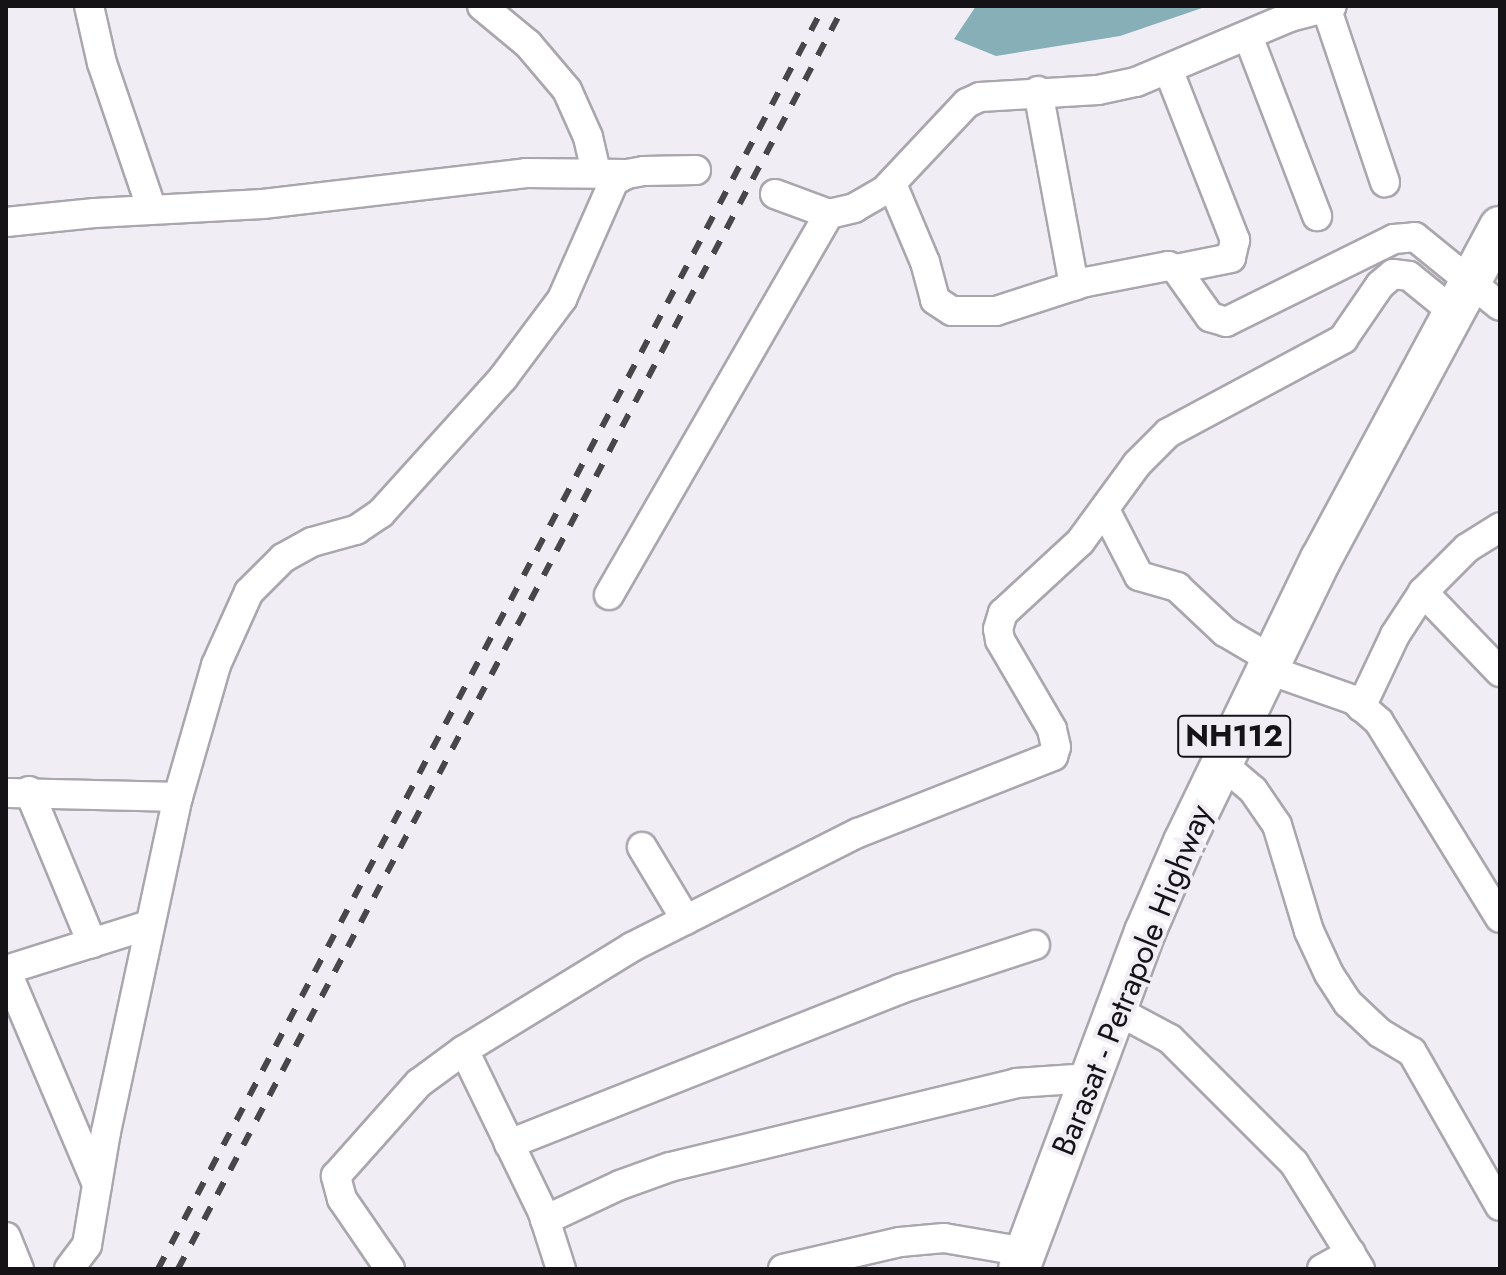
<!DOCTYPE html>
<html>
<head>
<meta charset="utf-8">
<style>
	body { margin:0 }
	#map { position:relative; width:1506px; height:1275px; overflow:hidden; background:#f1edf5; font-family:Jost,sans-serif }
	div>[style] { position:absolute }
	.water>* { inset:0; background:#86afb8 }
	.roads { filter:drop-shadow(2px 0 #aaa6ae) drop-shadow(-2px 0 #aaa6ae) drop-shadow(0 2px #aaa6ae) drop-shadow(0 -2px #aaa6ae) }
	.minor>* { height:28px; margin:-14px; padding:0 14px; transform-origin:14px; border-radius:14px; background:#fff }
	.highway>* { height:40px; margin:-20px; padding:0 20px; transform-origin:20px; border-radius:20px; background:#fff }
	.rail>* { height:6px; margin-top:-3px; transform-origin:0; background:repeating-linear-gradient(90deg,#49464a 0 14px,transparent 0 28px) }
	span { translate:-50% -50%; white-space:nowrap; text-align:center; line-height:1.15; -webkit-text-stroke:8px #f1edf5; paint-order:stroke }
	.shield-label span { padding:2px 6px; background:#f1edf5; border:2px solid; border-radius:6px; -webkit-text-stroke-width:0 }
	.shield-label { font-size:30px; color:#151316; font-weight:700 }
	.street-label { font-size:32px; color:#151316 }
	.frame { position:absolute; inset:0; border:8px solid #151316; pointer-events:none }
</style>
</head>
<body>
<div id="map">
	<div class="water">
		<i style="clip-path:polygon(976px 6px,1208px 6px,1120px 36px,996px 56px,954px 39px)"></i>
	</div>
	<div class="roads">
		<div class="minor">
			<i style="left:89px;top:6px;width:58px;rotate:77.2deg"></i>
			<i style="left:102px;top:63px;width:155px;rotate:71.2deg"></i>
			<i style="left:482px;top:6px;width:60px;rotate:39.6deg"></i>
			<i style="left:528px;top:44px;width:60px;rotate:49.7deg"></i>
			<i style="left:567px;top:90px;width:51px;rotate:65.9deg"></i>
			<i style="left:588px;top:137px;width:37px;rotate:77deg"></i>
			<i style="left:1326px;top:7px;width:185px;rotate:71.4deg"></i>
			<i style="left:1248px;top:36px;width:193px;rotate:69deg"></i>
			<i style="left:1168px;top:69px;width:184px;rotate:68.6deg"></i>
			<i style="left:1235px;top:240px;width:18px;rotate:103deg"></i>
			<i style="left:1231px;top:258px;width:56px;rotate:168.7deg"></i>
			<i style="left:1038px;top:91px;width:198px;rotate:79.5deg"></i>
			<i style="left:892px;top:184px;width:85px;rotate:67.1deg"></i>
			<i style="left:925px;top:262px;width:39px;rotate:75deg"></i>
			<i style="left:935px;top:300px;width:20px;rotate:33deg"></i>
			<i style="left:952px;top:311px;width:44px"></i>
			<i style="left:996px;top:311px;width:95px;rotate:-17.9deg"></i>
			<i style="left:1086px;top:282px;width:84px;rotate:-11deg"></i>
			<i style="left:1168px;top:266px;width:9px;rotate:21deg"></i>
			<i style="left:1176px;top:269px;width:59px;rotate:54.7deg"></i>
			<i style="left:1210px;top:317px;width:17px;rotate:17deg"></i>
			<i style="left:1226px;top:322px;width:187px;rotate:-26.3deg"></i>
			<i style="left:1394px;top:239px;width:21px;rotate:-5deg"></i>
			<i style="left:1415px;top:237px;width:109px;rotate:39.1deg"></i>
			<i style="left:775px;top:194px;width:58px;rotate:20.3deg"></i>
			<i style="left:829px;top:214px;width:26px;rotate:-13deg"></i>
			<i style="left:854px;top:208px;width:34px;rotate:-30deg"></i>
			<i style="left:884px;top:191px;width:121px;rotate:-46.7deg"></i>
			<i style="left:967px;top:103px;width:14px;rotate:-25deg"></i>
			<i style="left:980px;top:97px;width:118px;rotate:-3.4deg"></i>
			<i style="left:1098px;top:90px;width:39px;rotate:-12deg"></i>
			<i style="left:1136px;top:82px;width:167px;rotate:-22.9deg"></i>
			<i style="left:1290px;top:17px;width:43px;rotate:-14.7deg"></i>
			<i style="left:6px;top:222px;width:89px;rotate:-5.8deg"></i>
			<i style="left:95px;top:213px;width:168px;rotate:-3.1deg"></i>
			<i style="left:263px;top:204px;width:265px;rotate:-6.7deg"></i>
			<i style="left:526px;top:173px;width:101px;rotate:0.6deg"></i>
			<i style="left:1105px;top:510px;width:74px;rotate:62.7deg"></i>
			<i style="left:1139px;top:576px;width:40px;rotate:16deg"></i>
			<i style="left:1177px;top:587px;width:66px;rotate:43.2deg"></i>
			<i style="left:1225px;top:632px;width:53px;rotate:30.4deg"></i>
			<i style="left:1423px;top:592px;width:111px;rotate:46.1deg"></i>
			<i style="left:609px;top:595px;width:440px;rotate:-60deg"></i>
			<i style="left:1266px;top:669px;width:93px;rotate:19.4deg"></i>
			<i style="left:1354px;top:700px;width:33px;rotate:41deg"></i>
			<i style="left:1379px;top:722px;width:230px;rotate:58.3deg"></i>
			<i style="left:1361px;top:707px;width:80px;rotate:-64.7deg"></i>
			<i style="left:1395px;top:635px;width:51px;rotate:-56.9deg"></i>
			<i style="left:1423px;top:592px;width:62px;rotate:-45deg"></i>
			<i style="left:1467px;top:548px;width:39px;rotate:-32deg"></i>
			<i style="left:1221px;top:763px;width:42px;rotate:40.2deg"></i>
			<i style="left:1253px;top:790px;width:42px;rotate:55.6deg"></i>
			<i style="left:1277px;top:825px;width:111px;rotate:73.2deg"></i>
			<i style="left:1309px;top:931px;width:47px;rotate:65.1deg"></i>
			<i style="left:1329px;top:974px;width:35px;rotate:57deg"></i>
			<i style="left:1348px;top:1003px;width:44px;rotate:43.2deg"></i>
			<i style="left:1380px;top:1033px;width:37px;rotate:31deg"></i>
			<i style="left:1412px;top:1052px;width:177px;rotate:60.3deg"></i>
			<i style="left:29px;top:791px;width:165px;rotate:67.5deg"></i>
			<i style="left:6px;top:793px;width:172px;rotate:1.3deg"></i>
			<i style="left:642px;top:847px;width:85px;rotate:58.9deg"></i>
			<i style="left:6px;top:970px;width:233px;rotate:67deg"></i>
			<i style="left:6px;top:970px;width:150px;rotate:-17.5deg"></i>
			<i style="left:1116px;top:1010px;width:61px;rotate:28.2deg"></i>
			<i style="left:1170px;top:1039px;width:175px;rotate:45deg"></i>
			<i style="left:1294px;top:1163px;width:125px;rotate:58.1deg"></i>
			<i style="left:464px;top:1050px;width:181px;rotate:64.1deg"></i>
			<i style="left:543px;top:1213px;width:59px;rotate:72.2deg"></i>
			<i style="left:509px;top:1144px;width:421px;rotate:-21.6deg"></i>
			<i style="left:900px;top:989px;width:142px;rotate:-18.1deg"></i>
			<i style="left:545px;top:1220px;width:83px;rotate:-25deg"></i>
			<i style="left:620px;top:1185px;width:53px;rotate:-19.8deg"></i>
			<i style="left:670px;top:1167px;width:356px;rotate:-13.6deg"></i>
			<i style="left:1016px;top:1083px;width:74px;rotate:-3.9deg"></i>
			<i style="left:6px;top:1237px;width:35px;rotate:68deg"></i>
			<i style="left:69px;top:1269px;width:30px;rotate:-53deg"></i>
			<i style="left:87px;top:1245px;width:115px;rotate:-80.5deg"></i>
			<i style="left:106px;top:1132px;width:343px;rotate:-77.9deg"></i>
			<i style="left:178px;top:797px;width:137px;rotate:-73.9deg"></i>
			<i style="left:216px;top:665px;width:80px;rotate:-65.7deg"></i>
			<i style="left:249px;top:592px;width:48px;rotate:-45deg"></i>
			<i style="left:283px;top:558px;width:33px;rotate:-29deg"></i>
			<i style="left:312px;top:542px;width:46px;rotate:-15.3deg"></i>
			<i style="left:356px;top:530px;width:30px;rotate:-34deg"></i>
			<i style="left:381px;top:513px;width:182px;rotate:-47.9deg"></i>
			<i style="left:503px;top:378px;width:99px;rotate:-53.2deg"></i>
			<i style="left:562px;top:299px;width:129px;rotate:-66.2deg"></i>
			<i style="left:614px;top:181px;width:15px;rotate:-28deg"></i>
			<i style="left:627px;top:174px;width:17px;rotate:-10deg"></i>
			<i style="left:644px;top:171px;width:52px;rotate:-1.1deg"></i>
			<i style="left:390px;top:1269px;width:85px;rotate:-124.4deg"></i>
			<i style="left:342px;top:1199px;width:24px;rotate:-105deg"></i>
			<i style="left:336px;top:1176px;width:125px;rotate:-48.3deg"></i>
			<i style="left:419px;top:1083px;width:56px;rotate:-36.3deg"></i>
			<i style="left:464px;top:1050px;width:197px;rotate:-31.5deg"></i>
			<i style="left:632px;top:947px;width:253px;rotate:-26.8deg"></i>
			<i style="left:858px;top:833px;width:210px;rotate:-21.5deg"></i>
			<i style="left:1053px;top:756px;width:9px;rotate:-72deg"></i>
			<i style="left:1056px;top:747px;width:18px;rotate:-103deg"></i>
			<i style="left:1052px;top:729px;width:103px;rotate:-120.3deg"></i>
			<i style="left:1000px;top:640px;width:11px;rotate:-100deg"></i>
			<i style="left:998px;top:629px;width:17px;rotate:-73deg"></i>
			<i style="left:1003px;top:613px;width:105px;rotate:-42.7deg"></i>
			<i style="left:1080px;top:542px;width:97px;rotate:-53.8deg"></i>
			<i style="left:1137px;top:464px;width:44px;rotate:-45deg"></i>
			<i style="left:1168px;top:433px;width:199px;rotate:-28.2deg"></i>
			<i style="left:1343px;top:339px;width:65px;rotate:-55.6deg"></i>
			<i style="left:1380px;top:285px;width:17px;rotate:-40deg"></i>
			<i style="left:1393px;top:274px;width:16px;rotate:7deg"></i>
			<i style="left:1409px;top:276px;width:55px;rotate:39.1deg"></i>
			<i style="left:783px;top:1269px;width:120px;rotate:-13deg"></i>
			<i style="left:900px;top:1242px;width:44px;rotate:-5.2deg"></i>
			<i style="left:944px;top:1238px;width:83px;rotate:9.7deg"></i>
			<i style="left:1322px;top:1269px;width:33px;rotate:-29deg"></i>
		</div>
		<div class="highway">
			<i style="left:1019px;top:1269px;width:360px;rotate:-69.5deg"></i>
			<i style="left:1145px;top:932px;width:98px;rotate:-66.6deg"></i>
			<i style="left:1184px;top:842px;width:314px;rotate:-64.2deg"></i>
			<i style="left:1321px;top:559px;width:377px;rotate:-61.7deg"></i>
		</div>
	</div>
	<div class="rail">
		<i style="left:158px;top:1269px;width:1428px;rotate:-62.2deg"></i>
		<i style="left:178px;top:1269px;width:1428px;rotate:-62.2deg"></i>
	</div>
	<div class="shield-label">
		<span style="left:1234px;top:736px">NH112</span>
	</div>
	<div class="street-label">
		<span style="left:1132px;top:980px;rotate:-68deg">Barasat - Petrapole Highway</span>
	</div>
	<div class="frame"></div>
</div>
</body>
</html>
